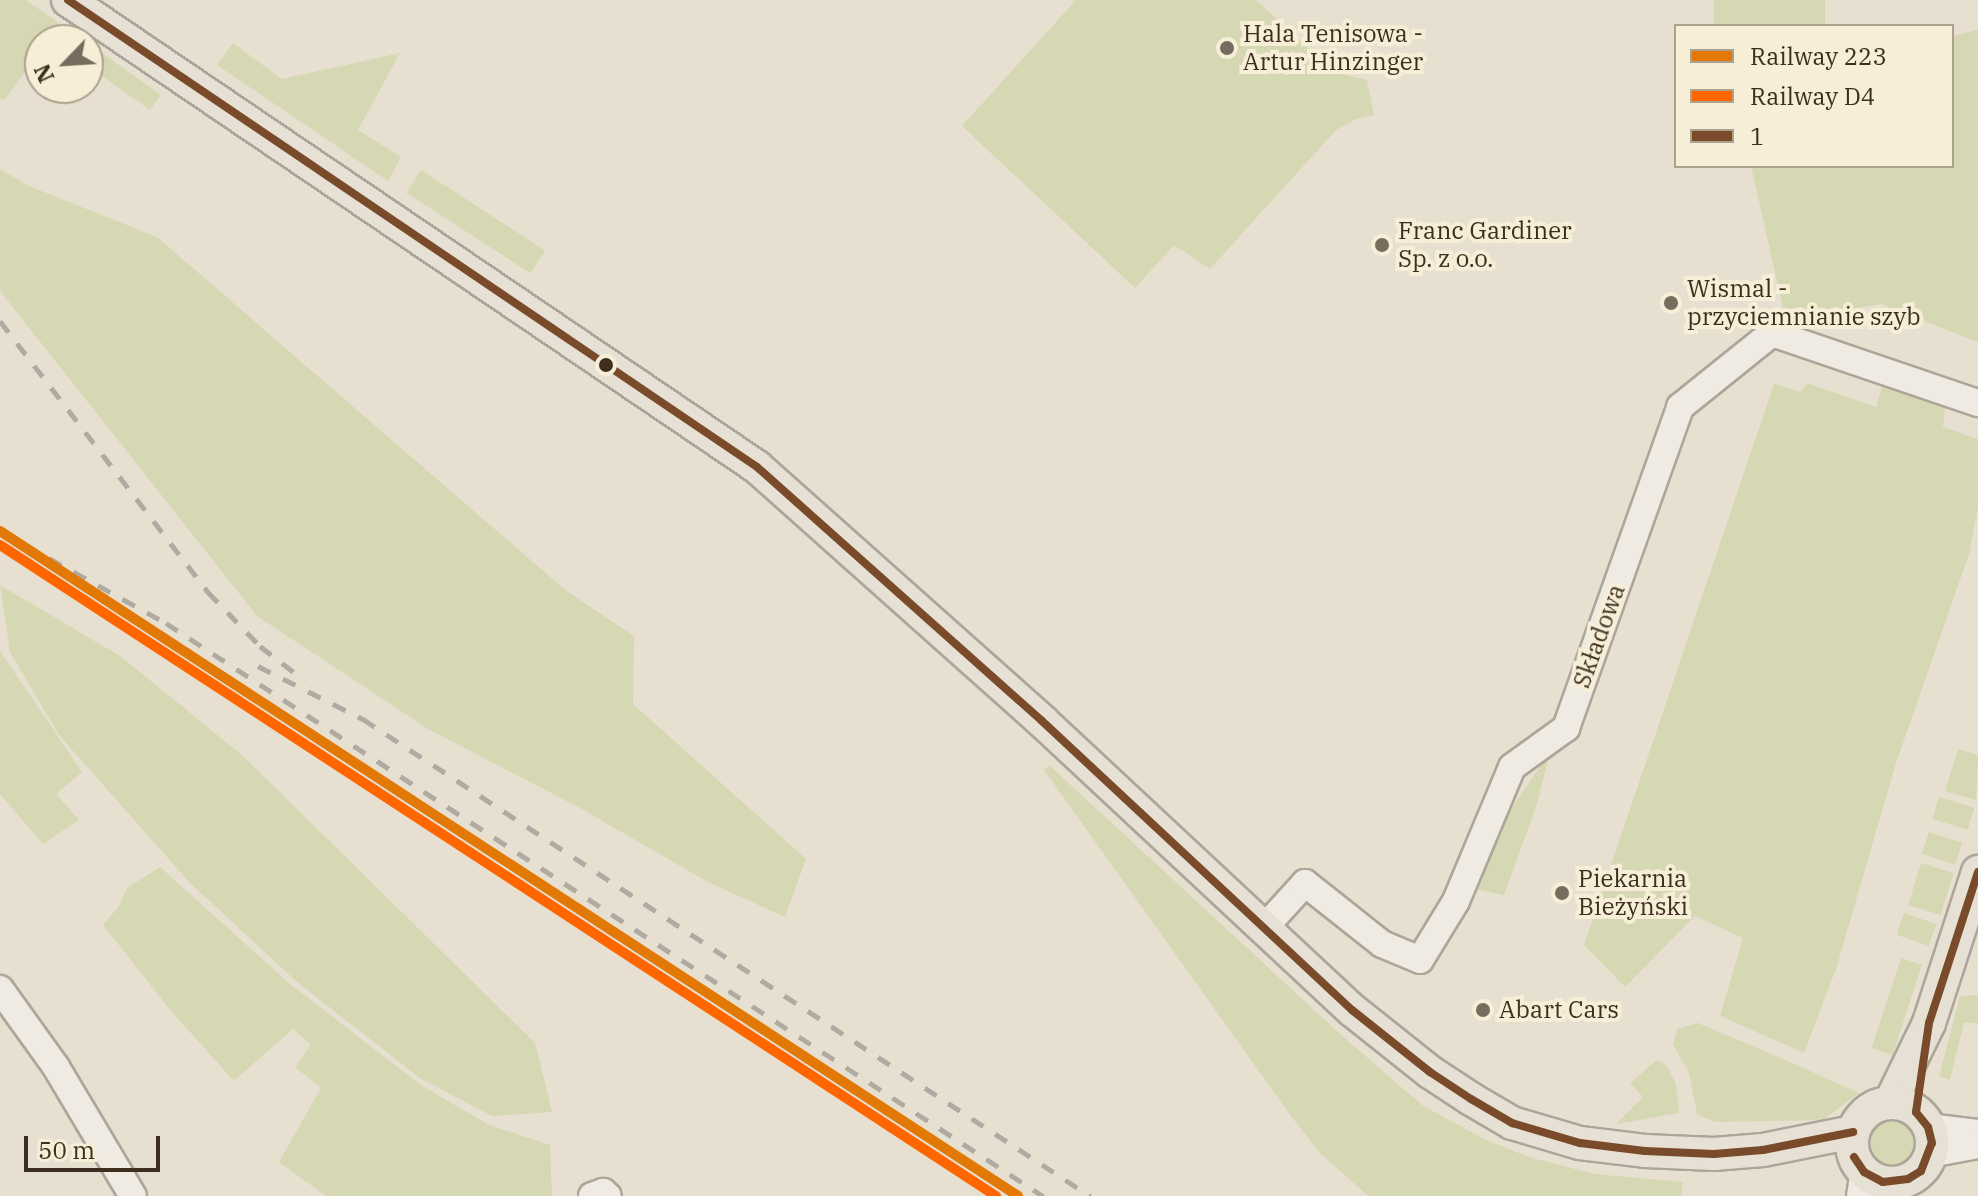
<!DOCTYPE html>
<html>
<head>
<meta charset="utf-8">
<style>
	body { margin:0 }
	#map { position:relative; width:1978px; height:1196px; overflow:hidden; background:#e7e0d1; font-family:"IBM Plex Serif",serif }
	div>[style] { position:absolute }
	.green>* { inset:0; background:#d6d7b3; transform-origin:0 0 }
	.round { border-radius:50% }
	.roads { filter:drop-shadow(2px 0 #ada599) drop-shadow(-2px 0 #ada599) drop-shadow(0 2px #ada599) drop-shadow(0 -2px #ada599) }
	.minor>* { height:26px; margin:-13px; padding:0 13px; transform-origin:13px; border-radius:13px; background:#efebe3 }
	.major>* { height:32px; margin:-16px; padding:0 16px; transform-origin:16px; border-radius:16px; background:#e6e1d4 }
	.major>.ring { margin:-16px; padding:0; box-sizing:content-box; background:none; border:32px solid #e6e1d4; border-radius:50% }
	.rail>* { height:5px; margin-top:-2.5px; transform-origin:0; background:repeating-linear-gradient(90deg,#afaaa2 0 14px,transparent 0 28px) }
	.bus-1>* { height:8px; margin:-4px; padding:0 4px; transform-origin:4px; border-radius:4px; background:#7a4b2a }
	.rail-1>* { height:10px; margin:-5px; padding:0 5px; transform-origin:5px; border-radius:5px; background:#e27805 }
	.rail-2>* { height:10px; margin:-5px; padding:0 5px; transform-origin:5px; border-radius:5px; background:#f60 }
	.dots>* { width:22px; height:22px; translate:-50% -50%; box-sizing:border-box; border:4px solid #f7eed8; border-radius:50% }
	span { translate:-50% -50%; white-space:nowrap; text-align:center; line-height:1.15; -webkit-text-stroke:8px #f7eed8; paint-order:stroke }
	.poi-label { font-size:24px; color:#3d2e20 }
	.left { translate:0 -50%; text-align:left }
	.street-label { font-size:24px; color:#3d2e20 }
	.legend { position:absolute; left:1674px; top:24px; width:280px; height:144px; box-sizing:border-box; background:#f7eed8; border:2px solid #ada18e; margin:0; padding:10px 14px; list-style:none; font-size:24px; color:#3d2e20 }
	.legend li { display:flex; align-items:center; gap:16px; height:40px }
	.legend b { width:40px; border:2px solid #ada18e }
	.north { position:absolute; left:24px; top:24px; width:80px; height:80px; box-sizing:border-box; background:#f7eed8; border:2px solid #ada18e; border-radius:50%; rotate:245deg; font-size:22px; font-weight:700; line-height:32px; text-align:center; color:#3d2e20 }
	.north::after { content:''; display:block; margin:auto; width:28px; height:36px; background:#786c5e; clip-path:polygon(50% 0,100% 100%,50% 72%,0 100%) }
	.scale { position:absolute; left:24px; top:1136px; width:136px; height:36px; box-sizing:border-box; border:4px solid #3d2e20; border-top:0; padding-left:10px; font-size:24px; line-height:28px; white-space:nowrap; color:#3d2e20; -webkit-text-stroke:6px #f7eed8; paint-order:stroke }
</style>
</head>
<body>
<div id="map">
	<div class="green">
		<i style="clip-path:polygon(0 0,26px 0,83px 40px,40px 40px,40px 52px,4px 100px,0 99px)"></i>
		<i style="clip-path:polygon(1076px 0,1256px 0,1334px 72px,1367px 80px,1374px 115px,1356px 119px,1336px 130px,1210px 269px,1174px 245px,1135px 288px,962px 126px)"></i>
		<i style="left:1714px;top:0;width:111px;height:27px"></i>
		<i style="clip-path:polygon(1978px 30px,1978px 342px,1881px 304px,1786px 321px,1751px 166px,1952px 166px,1952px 36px)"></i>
		<i style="clip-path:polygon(88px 43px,161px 95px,150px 110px,88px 66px)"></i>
		<i style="clip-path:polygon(233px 43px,282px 79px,400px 53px,358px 130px,401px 157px,388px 181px,217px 65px)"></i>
		<i style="clip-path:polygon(0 169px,29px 186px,157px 237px,564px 589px,634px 636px,633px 704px,806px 859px,785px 917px,706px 881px,580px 808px,428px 729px,257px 616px,0 291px)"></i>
		<i style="left:421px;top:170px;width:148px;height:27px;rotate:33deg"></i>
		<i style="clip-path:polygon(1884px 379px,1946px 400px,1943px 427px,1978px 439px,1978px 506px,1969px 554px,1896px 763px,1836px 969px,1804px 1053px,1720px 1016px,1743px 938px,1695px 916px,1625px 987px,1584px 945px,1774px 384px,1801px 392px,1807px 383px,1876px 407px)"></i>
		<i style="clip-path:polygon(0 585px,120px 656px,242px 755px,535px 1043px,552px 1112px,492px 1116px,420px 1078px,297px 982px,189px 882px,59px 735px,10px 652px)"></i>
		<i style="clip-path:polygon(0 651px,82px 772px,56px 794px,79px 820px,43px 844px,0 794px)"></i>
		<i style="clip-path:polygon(1958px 749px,1978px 755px,1976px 800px,1945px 791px)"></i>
		<i style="clip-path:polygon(1550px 752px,1537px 804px,1504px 895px,1474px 889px,1511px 809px)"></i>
		<i style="clip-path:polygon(1049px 765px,1339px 1033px,1422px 1105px,1484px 1139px,1529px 1157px,1594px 1174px,1683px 1182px,1681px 1196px,1368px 1196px,1319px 1152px,1291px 1116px,1044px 770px)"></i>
		<i style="left:1939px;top:797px;width:37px;height:23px;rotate:17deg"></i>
		<i style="left:1929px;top:832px;width:35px;height:23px;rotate:18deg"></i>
		<i style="left:1921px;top:863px;width:34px;height:44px;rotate:17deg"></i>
		<i style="clip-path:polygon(160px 867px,290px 984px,421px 1085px,489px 1125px,550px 1145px,552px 1196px,326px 1196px,279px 1162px,321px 1088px,295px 1067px,311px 1045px,293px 1029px,234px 1081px,171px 1011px,103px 925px,119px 906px,127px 888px)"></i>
		<i style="left:1904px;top:913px;width:34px;height:23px;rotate:19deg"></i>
		<i style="left:1901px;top:958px;width:22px;height:95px;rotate:18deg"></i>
		<i style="clip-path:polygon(1978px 995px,1978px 1023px,1964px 1023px,1950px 1080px,1939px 1076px,1960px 996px)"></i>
		<i style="clip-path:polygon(1698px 1023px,1790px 1062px,1859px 1093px,1823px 1120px,1715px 1122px,1697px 1114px,1689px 1073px,1673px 1044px,1677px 1029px)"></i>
		<i style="clip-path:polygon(1657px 1060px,1667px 1066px,1676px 1084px,1679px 1113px,1616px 1124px,1643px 1097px,1630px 1083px)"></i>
		<i class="round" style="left:1865px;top:1118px;width:50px;height:50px"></i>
	</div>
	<div class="roads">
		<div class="minor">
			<i style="left:1264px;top:928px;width:61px;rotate:-47.7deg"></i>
			<i style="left:1305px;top:883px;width:98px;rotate:38.4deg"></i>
			<i style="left:1382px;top:944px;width:41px;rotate:22.8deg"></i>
			<i style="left:1420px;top:960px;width:69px;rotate:-58.6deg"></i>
			<i style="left:1456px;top:901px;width:145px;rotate:-67.3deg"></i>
			<i style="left:1512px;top:767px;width:67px;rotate:-35.8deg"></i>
			<i style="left:1566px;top:728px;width:341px;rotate:-70.4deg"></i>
			<i style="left:1680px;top:407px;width:118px;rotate:-38.8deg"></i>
			<i style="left:1772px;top:333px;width:218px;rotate:18.8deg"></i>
			<i style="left:0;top:989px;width:96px;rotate:54.3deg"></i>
			<i style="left:56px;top:1067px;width:150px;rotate:59.2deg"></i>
			<i style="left:1928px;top:1127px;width:50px;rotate:6.8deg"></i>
			<i style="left:1930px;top:1154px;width:49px;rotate:-10.6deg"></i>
			<i style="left:592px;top:1196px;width:12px;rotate:-20deg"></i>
			<i style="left:603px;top:1192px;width:6px;rotate:39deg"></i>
			<i style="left:1860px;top:1196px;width:24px;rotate:-81deg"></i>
			<i style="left:1887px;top:1196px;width:15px;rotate:-62deg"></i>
		</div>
		<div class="major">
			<i style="left:68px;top:0;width:832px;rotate:34.13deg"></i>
			<i style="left:757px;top:467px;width:382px;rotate:41.7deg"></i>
			<i style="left:1042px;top:721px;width:424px;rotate:43deg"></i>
			<i style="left:1352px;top:1010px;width:100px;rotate:38.5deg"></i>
			<i style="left:1430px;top:1072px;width:49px;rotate:33.4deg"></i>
			<i style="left:1471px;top:1099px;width:48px;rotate:30.3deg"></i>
			<i style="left:1512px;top:1123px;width:71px;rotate:16.4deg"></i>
			<i style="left:1580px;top:1143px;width:65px;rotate:7deg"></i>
			<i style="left:1645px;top:1151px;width:69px;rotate:2.5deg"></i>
			<i style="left:1714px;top:1154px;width:49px;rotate:-4.7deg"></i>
			<i style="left:1763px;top:1150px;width:92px;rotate:-11.3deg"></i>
			<i style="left:1890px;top:1103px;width:89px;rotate:-64deg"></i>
			<i style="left:1929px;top:1023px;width:159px;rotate:-72deg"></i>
			<i class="ring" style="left:1852px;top:1103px;width:48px;height:48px"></i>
		</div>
	</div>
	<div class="rail">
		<i style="left:0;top:321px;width:342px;rotate:52.5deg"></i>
		<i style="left:208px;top:592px;width:75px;rotate:46.1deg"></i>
		<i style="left:260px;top:646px;width:56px;rotate:37.7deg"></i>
		<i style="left:0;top:531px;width:190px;rotate:29deg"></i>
		<i style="left:166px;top:623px;width:1048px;rotate:33.16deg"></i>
		<i style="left:258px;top:666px;width:118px;rotate:26.8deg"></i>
		<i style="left:363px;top:719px;width:870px;rotate:33.27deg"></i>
	</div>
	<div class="bus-1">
		<i style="left:68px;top:0;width:832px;rotate:34.13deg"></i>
		<i style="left:757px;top:467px;width:382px;rotate:41.7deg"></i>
		<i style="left:1042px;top:721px;width:424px;rotate:43deg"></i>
		<i style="left:1352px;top:1010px;width:100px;rotate:38.5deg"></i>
		<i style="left:1430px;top:1072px;width:49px;rotate:33.4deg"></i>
		<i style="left:1471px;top:1099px;width:48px;rotate:30.3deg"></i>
		<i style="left:1512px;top:1123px;width:71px;rotate:16.4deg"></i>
		<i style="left:1580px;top:1143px;width:65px;rotate:7deg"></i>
		<i style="left:1645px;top:1151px;width:69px;rotate:2.5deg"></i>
		<i style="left:1714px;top:1154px;width:49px;rotate:-4.7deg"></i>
		<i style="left:1763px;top:1150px;width:92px;rotate:-11.3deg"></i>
		<i style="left:1916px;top:1112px;width:90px;rotate:-81.7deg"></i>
		<i style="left:1929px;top:1023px;width:159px;rotate:-72deg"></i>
		<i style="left:1854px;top:1157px;width:18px;rotate:56deg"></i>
		<i style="left:1864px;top:1172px;width:21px;rotate:28deg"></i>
		<i style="left:1883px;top:1182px;width:25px;rotate:-7deg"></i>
		<i style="left:1908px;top:1179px;width:15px;rotate:-32deg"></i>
		<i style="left:1921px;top:1171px;width:30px;rotate:-69deg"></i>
		<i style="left:1932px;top:1143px;width:16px;rotate:-104deg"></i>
		<i style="left:1928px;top:1127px;width:19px;rotate:-129deg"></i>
	</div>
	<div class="rail-1">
		<i style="left:0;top:531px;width:1216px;rotate:33.15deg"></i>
	</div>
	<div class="rail-2">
		<i style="left:0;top:545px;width:1190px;rotate:33.17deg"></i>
	</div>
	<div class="dots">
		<i style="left:1227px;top:48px;background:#786c5e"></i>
		<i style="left:1382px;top:245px;background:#786c5e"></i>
		<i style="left:1671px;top:303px;background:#786c5e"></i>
		<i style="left:606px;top:365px;background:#3d2e20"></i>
		<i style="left:1562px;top:893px;background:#786c5e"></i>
		<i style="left:1483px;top:1010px;background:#786c5e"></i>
	</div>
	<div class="poi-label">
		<span class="left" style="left:1243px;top:48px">Hala Tenisowa -<br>Artur Hinzinger</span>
		<span class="left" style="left:1398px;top:245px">Franc Gardiner<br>Sp. z o.o.</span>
		<span class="left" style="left:1687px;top:303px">Wismal -<br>przyciemnianie szyb</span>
		<span class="left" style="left:1578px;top:893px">Piekarnia<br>Bieżyński</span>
		<span class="left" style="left:1499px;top:1010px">Abart Cars</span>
	</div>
	<div class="street-label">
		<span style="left:1599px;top:636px;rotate:-70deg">Składowa</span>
	</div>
	<ul class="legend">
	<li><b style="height:10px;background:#e27805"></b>Railway 223</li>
	<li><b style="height:10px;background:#f60"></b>Railway D4</li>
	<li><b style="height:10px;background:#7a4b2a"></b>1</li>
	</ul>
	<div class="north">N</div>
	<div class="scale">50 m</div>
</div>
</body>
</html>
